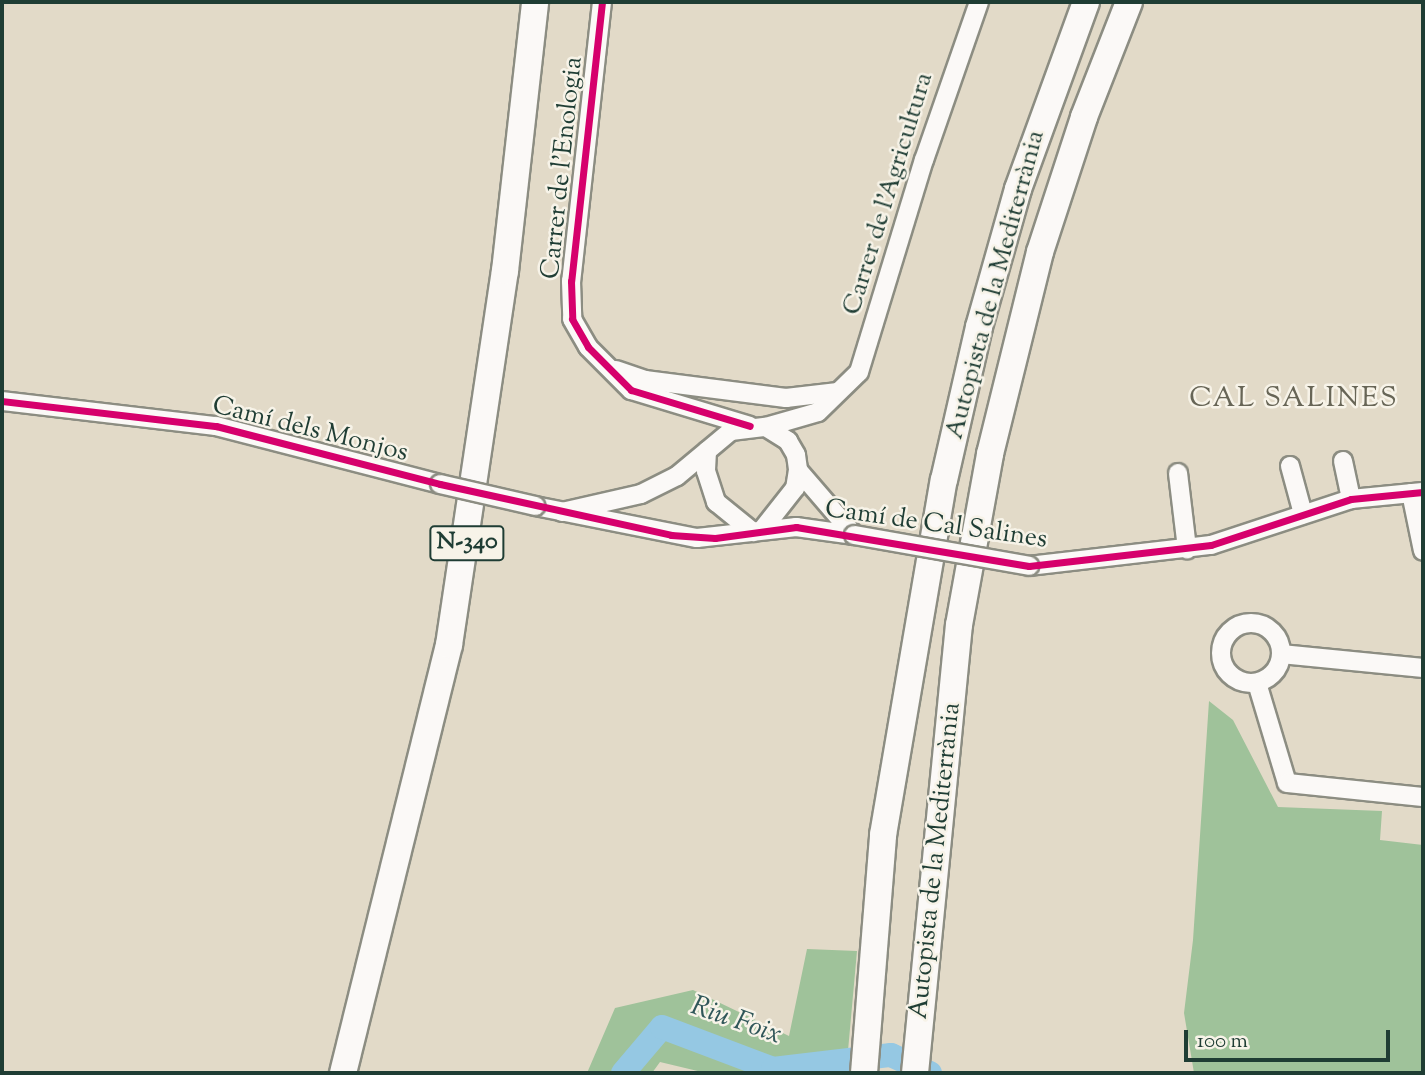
<!DOCTYPE html>
<html>
<head>
<meta charset="utf-8">
<style>
	body { margin:0 }
	#map { position:relative; width:1425px; height:1075px; overflow:hidden; background:#e2dac8; font-family:"Sorts Mill Goudy",serif }
	div>[style] { position:absolute }
	.forest>* { inset:0; background:#9fc29a }
	.river>* { height:24px; margin:-12px; padding:0 12px; transform-origin:12px; border-radius:12px; background:#95c8e3 }
	.roads { filter:drop-shadow(2px 0 #8c8d82) drop-shadow(-2px 0 #8c8d82) drop-shadow(0 2px #8c8d82) drop-shadow(0 -2px #8c8d82) }
	.minor>* { height:18px; margin:-9px; padding:0 9px; transform-origin:9px; border-radius:9px; background:#fbf9f7 }
	.minor>.ring { margin:-9px; padding:0; box-sizing:content-box; background:none; border:18px solid #fbf9f7; border-radius:50% }
	.highway>* { height:26px; margin:-13px; padding:0 13px; transform-origin:13px; border-radius:13px; background:#fbf9f7 }
	.bridges { filter:drop-shadow(2px 0 #8c8d82) drop-shadow(-2px 0 #8c8d82) drop-shadow(0 2px #8c8d82) drop-shadow(0 -2px #8c8d82) }
	.minor-bridge>* { height:18px; margin:-9px; padding:0 9px; transform-origin:9px; border-radius:9px; background:#fbf9f7 }
	.cycleway>* { height:7px; margin:-3.5px; padding:0 3.5px; transform-origin:3.5px; border-radius:3.5px; background:#d6006c }
	span { translate:-50% -50%; white-space:nowrap; text-align:center; line-height:1.15; -webkit-text-stroke:5px #f7f3e8; paint-order:stroke }
	.shield-label span { padding:2px 5px; background:#f7f3e8; border:2px solid; border-radius:5px; -webkit-text-stroke-width:0 }
	.shield-label { font-size:24px; color:#1f3d34; font-weight:700 }
	.street-label { font-size:26px; color:#1f3d34 }
	.neighbourhood-label { font-size:28px; color:#676556; letter-spacing:2px }
	.water-label { font-size:28px; color:#305759; font-style:italic }
	.frame { position:absolute; inset:0; border:4px solid #1f3d34; pointer-events:none }
	.scale { position:absolute; left:1184px; top:1030px; width:206px; height:32px; box-sizing:border-box; border:4px solid #1f3d34; border-top:0; padding-left:9px; font-size:21px; line-height:24px; white-space:nowrap; color:#1f3d34; -webkit-text-stroke:5px #f7f3e8; paint-order:stroke }
</style>
</head>
<body>
<div id="map">
	<div class="forest">
		<i style="clip-path:polygon(1209px 701px,1233px 720px,1278px 807px,1382px 811px,1380px 840px,1423px 845px,1423px 1073px,1194px 1073px,1184px 1013px,1193px 940px)"></i>
		<i style="clip-path:polygon(807px 949px,857px 951px,846px 1073px,706px 1073px,660px 1062px,652px 1073px,587px 1073px,615px 1008px,693px 990px,789px 1036px)"></i>
	</div>
	<div class="river">
		<i style="left:623px;top:1073px;width:60px;rotate:-49.7deg"></i>
		<i style="left:662px;top:1027px;width:119px;rotate:20.7deg"></i>
		<i style="left:773px;top:1069px;width:119px;rotate:-6.8deg"></i>
		<i style="left:891px;top:1055px;width:43px;rotate:24.8deg"></i>
	</div>
	<div class="roads">
		<div class="minor">
			<i style="left:602px;top:2px;width:281px;rotate:96.3deg"></i>
			<i style="left:571px;top:281px;width:38px;rotate:88deg"></i>
			<i style="left:572px;top:319px;width:32px;rotate:60deg"></i>
			<i style="left:588px;top:347px;width:61px;rotate:45deg"></i>
			<i style="left:631px;top:390px;width:124px;rotate:16.8deg"></i>
			<i style="left:616px;top:370px;width:31px;rotate:19deg"></i>
			<i style="left:645px;top:380px;width:142px;rotate:7.3deg"></i>
			<i style="left:786px;top:398px;width:50px;rotate:-6.8deg"></i>
			<i style="left:2px;top:401px;width:215px;rotate:6.7deg"></i>
			<i style="left:216px;top:426px;width:231px;rotate:14.5deg"></i>
			<i style="left:766px;top:427px;width:54px;rotate:-16.1deg"></i>
			<i style="left:818px;top:412px;width:57px;rotate:-44.3deg"></i>
			<i style="left:859px;top:372px;width:222px;rotate:-73deg"></i>
			<i style="left:924px;top:160px;width:167px;rotate:-70.8deg"></i>
			<i style="left:707px;top:451px;width:20px;rotate:93deg"></i>
			<i style="left:706px;top:471px;width:33px;rotate:72deg"></i>
			<i style="left:716px;top:502px;width:48px;rotate:39deg"></i>
			<i style="left:1343px;top:461px;width:39px;rotate:78deg"></i>
			<i style="left:1290px;top:466px;width:50px;rotate:74.8deg"></i>
			<i style="left:798px;top:470px;width:86px;rotate:49.3deg"></i>
			<i style="left:1178px;top:473px;width:77px;rotate:83.2deg"></i>
			<i style="left:1411px;top:493px;width:59px;rotate:78.3deg"></i>
			<i style="left:535px;top:506px;width:165px;rotate:11.2deg"></i>
			<i style="left:697px;top:538px;width:100px;rotate:-6.3deg"></i>
			<i style="left:796px;top:527px;width:59px;rotate:7.9deg"></i>
			<i style="left:562px;top:512px;width:81px;rotate:-12.8deg"></i>
			<i style="left:641px;top:494px;width:40px;rotate:-26.6deg"></i>
			<i style="left:677px;top:476px;width:70px;rotate:-39.8deg"></i>
			<i style="left:731px;top:431px;width:35px;rotate:-7deg"></i>
			<i style="left:766px;top:427px;width:26px;rotate:32deg"></i>
			<i style="left:788px;top:441px;width:16px;rotate:60deg"></i>
			<i style="left:796px;top:455px;width:15px;rotate:82deg"></i>
			<i style="left:798px;top:470px;width:18px;rotate:99deg"></i>
			<i style="left:795px;top:488px;width:53px;rotate:128.2deg"></i>
			<i style="left:1029px;top:566px;width:183px;rotate:-6.6deg"></i>
			<i style="left:1211px;top:545px;width:147px;rotate:-18.2deg"></i>
			<i style="left:1351px;top:499px;width:72px;rotate:-5.6deg"></i>
			<i class="ring" style="left:1221px;top:623px;width:42px;height:42px"></i>
			<i style="left:1281px;top:654px;width:143px;rotate:5.6deg"></i>
			<i style="left:1257px;top:683px;width:104px;rotate:73.3deg"></i>
			<i style="left:1287px;top:783px;width:137px;rotate:5.9deg"></i>
		</div>
		<div class="highway">
			<i style="left:343px;top:1073px;width:441px;rotate:-76.1deg"></i>
			<i style="left:449px;top:645px;width:378px;rotate:-81.5deg"></i>
			<i style="left:505px;top:271px;width:271px;rotate:-83.6deg"></i>
			<i style="left:864px;top:1073px;width:239px;rotate:-85.4deg"></i>
			<i style="left:883px;top:835px;width:360px;rotate:-80.3deg"></i>
			<i style="left:944px;top:480px;width:157px;rotate:-77.1deg"></i>
			<i style="left:979px;top:327px;width:143px;rotate:-74.2deg"></i>
			<i style="left:1018px;top:189px;width:199px;rotate:-70deg"></i>
			<i style="left:915px;top:1073px;width:450px;rotate:-84.4deg"></i>
			<i style="left:959px;top:625px;width:174px;rotate:-79.7deg"></i>
			<i style="left:990px;top:454px;width:208px;rotate:-76.1deg"></i>
			<i style="left:1040px;top:252px;width:142px;rotate:-71.9deg"></i>
			<i style="left:1084px;top:117px;width:123px;rotate:-68.6deg"></i>
		</div>
	</div>
	<div class="bridges">
		<div class="minor-bridge">
			<i style="left:440px;top:484px;width:98px;rotate:13deg"></i>
			<i style="left:854px;top:535px;width:178px;rotate:10deg"></i>
		</div>
	</div>
	<div class="cycleway">
		<i style="left:602px;top:2px;width:281px;rotate:96.3deg"></i>
		<i style="left:571px;top:281px;width:38px;rotate:88deg"></i>
		<i style="left:572px;top:319px;width:32px;rotate:60deg"></i>
		<i style="left:588px;top:347px;width:61px;rotate:45deg"></i>
		<i style="left:631px;top:390px;width:124px;rotate:16.8deg"></i>
		<i style="left:2px;top:401px;width:215px;rotate:6.7deg"></i>
		<i style="left:216px;top:426px;width:231px;rotate:14.5deg"></i>
		<i style="left:440px;top:484px;width:237px;rotate:12.4deg"></i>
		<i style="left:671px;top:535px;width:44px;rotate:3.9deg"></i>
		<i style="left:715px;top:538px;width:82px;rotate:-7.7deg"></i>
		<i style="left:796px;top:527px;width:236px;rotate:9.5deg"></i>
		<i style="left:1029px;top:566px;width:183px;rotate:-6.6deg"></i>
		<i style="left:1211px;top:545px;width:147px;rotate:-18.2deg"></i>
		<i style="left:1351px;top:499px;width:72px;rotate:-5.6deg"></i>
	</div>
	<div class="shield-label">
		<span style="left:467px;top:543px">N-340</span>
	</div>
	<div class="street-label">
		<span style="left:563px;top:168px;rotate:-84deg">Carrer de l'Enologia</span>
		<span style="left:889px;top:194px;rotate:-73deg">Carrer de l'Agricultura</span>
		<span style="left:996px;top:285px;rotate:-75deg">Autopista de la Mediterrània</span>
		<span style="left:310px;top:430px;rotate:14deg">Camí dels Monjos</span>
		<span style="left:936px;top:525px;rotate:8deg">Camí de Cal Salines</span>
		<span style="left:936px;top:861px;rotate:-84deg">Autopista de la Mediterrània</span>
	</div>
	<div class="neighbourhood-label">
		<span style="left:1294px;top:399px">CAL SALINES</span>
	</div>
	<div class="water-label">
		<span style="left:736px;top:1021px;rotate:19deg">Riu Foix</span>
	</div>
	<div class="frame"></div>
	<div class="scale">100 m</div>
</div>
</body>
</html>
